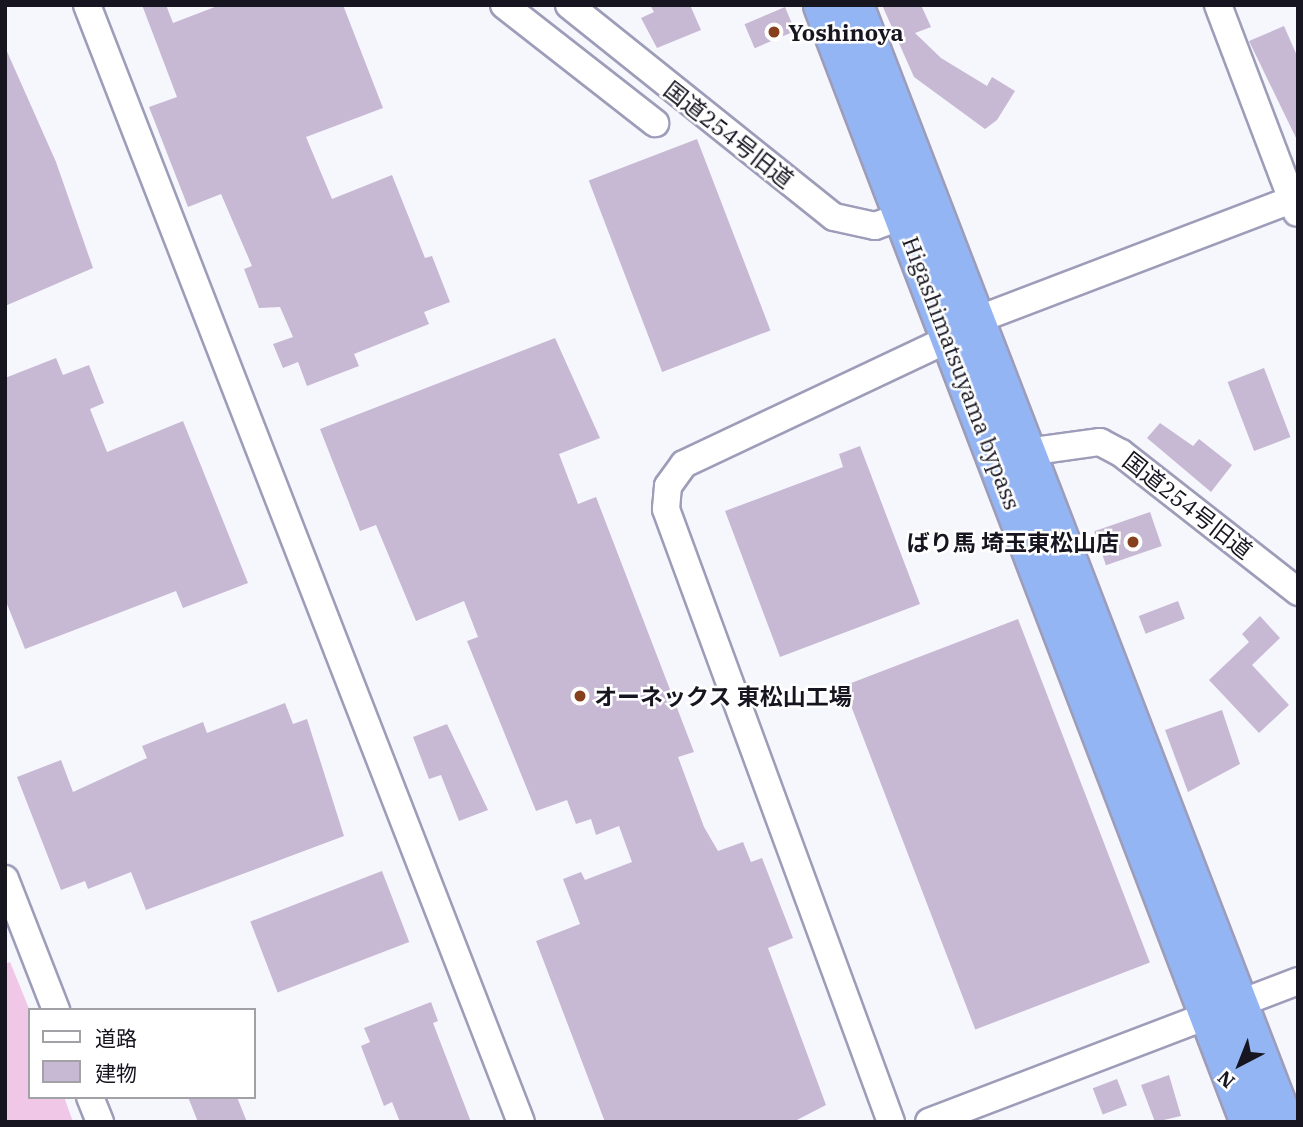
<!DOCTYPE html>
<html>
<head>
<meta charset="utf-8">
<style>
	body { margin:0 }
	#map { position:relative; width:1303px; height:1127px; overflow:hidden; background:#f6f6fd; font-family:"IBM Plex Serif","Noto Sans JP",serif }
	div>[style] { position:absolute }
	.green>* { inset:0; background:#f0c7e7 }
	.building>* { inset:0; background:#c7b9d4; transform-origin:0 0 }
	.roads { filter:drop-shadow(2px 0 #9e9db9) drop-shadow(-2px 0 #9e9db9) drop-shadow(0 2px #9e9db9) drop-shadow(0 -2px #9e9db9) }
	.minor>* { height:26px; margin:-13px; padding:0 13px; transform-origin:13px; border-radius:13px; background:#fff }
	.highway>* { height:37px; margin:-18.5px; padding:0 18.5px; transform-origin:18.5px; border-radius:18.5px; background:#94b5f4 }
	.dots>* { width:19px; height:19px; translate:-50% -50%; box-sizing:border-box; border:4px solid #fff; border-radius:50% }
	span { translate:-50% -50%; white-space:nowrap; text-align:center; line-height:1.15; -webkit-text-stroke:5px #fff; paint-order:stroke }
	.poi-label { font-size:23px; color:#161520; font-weight:700 }
	.left { translate:0 -50%; text-align:left }
	.right { translate:-100% -50%; text-align:right }
	.street-label { font-size:23px; color:#161520 }
	.frame { position:absolute; inset:0; border:7px solid #161520; pointer-events:none }
	.legend { position:absolute; left:28px; top:1008px; width:228px; height:91px; box-sizing:border-box; background:#fff; border:2px solid #a2a1a6; margin:0; padding:9px 12px; list-style:none; font-size:21px; color:#161520 }
	.legend li { display:flex; align-items:center; gap:14px; height:35px }
	.legend b { width:35px; border:2px solid #a2a1a6 }
	.north { position:absolute; left:1205px; top:1029px; width:70px; height:70px; -webkit-text-stroke:5px #fff; paint-order:stroke; rotate:222deg; font-size:19px; font-weight:700; line-height:28px; text-align:center; color:#161520 }
	.north::after { content:''; display:block; margin:auto; width:24px; height:32px; background:#161520; clip-path:polygon(50% 0,100% 100%,50% 72%,0 100%) }
</style>
</head>
<body>
<div id="map">
	<div class="green">
		<i style="clip-path:polygon(10px 962px,30px 1011px,30px 1097px,64px 1097px,73px 1122px,5px 1122px,5px 964px)"></i>
	</div>
	<div class="building">
		<i style="clip-path:polygon(142px 5px,166px 5px,173px 23px,220px 5px,343px 5px,383px 108px,306px 137px,332px 199px,392px 175px,425px 258px,432px 256px,450px 302px,424px 312px,429px 324px,354px 354px,359px 366px,307px 386px,298px 362px,283px 368px,273px 344px,293px 337px,280px 307px,259px 308px,244px 269px,252px 266px,221px 194px,188px 207px,149px 107px,177px 97px)"></i>
		<i style="clip-path:polygon(650px 5px,690px 5px,701px 30px,657px 48px,641px 18px,654px 12px)"></i>
		<i style="clip-path:polygon(882px 5px,921px 5px,931px 27px,915px 33px,941px 58px,987px 86px,992px 77px,1015px 91px,997px 120px,985px 129px,914px 77px)"></i>
		<i style="left:785px;top:7px;width:26px;height:44px;rotate:67deg"></i>
		<i style="clip-path:polygon(1284px 26px,1298px 58px,1298px 142px,1249px 41px)"></i>
		<i style="clip-path:polygon(5px 47px,56px 162px,93px 268px,5px 306px)"></i>
		<i style="left:697px;top:139px;width:205px;height:116px;rotate:69deg"></i>
		<i style="clip-path:polygon(555px 338px,600px 438px,559px 454px,578px 504px,596px 497px,694px 752px,678px 757px,704px 827px,718px 851px,743px 842px,751px 862px,762px 858px,793px 938px,768px 948px,826px 1105px,793px 1122px,605px 1122px,536px 941px,580px 924px,563px 879px,581px 872px,585px 880px,632px 862px,619px 826px,596px 835px,591px 819px,576px 824px,567px 800px,536px 811px,467px 641px,478px 637px,464px 601px,416px 621px,376px 525px,360px 531px,320px 429px)"></i>
		<i style="clip-path:polygon(56px 358px,63px 375px,89px 365px,104px 403px,90px 409px,107px 452px,183px 421px,248px 583px,183px 608px,176px 591px,25px 649px,5px 599px,5px 378px)"></i>
		<i style="left:1264px;top:368px;width:74px;height:39px;rotate:69deg"></i>
		<i style="clip-path:polygon(1160px 423px,1193px 446px,1199px 439px,1232px 465px,1211px 492px,1147px 438px)"></i>
		<i style="clip-path:polygon(860px 446px,920px 604px,780px 657px,725px 511px,843px 467px,839px 454px)"></i>
		<i style="left:1150px;top:512px;width:36px;height:59px;rotate:71deg"></i>
		<i style="left:1178px;top:601px;width:19px;height:42px;rotate:69deg"></i>
		<i style="clip-path:polygon(1260px 616px,1280px 638px,1252px 665px,1289px 705px,1259px 733px,1209px 680px,1249px 642px,1242px 634px)"></i>
		<i style="left:1018px;top:619px;width:368px;height:187px;rotate:69deg"></i>
		<i style="clip-path:polygon(285px 703px,293px 724px,307px 719px,344px 836px,146px 910px,131px 872px,88px 889px,85px 881px,61px 890px,17px 777px,61px 760px,73px 792px,147px 758px,142px 746px,203px 722px,207px 733px)"></i>
		<i style="clip-path:polygon(1222px 710px,1240px 764px,1188px 792px,1165px 730px)"></i>
		<i style="clip-path:polygon(447px 724px,488px 810px,459px 821px,441px 775px,429px 779px,413px 737px)"></i>
		<i style="left:382px;top:871px;width:76px;height:141px;rotate:69deg"></i>
		<i style="clip-path:polygon(431px 1002px,438px 1021px,433px 1023px,471px 1122px,400px 1122px,392px 1102px,384px 1106px,361px 1046px,370px 1042px,364px 1028px)"></i>
		<i style="clip-path:polygon(1169px 1075px,1181px 1116px,1155px 1122px,1141px 1085px)"></i>
		<i style="left:1117px;top:1079px;width:28px;height:26px;rotate:69deg"></i>
		<i style="clip-path:polygon(188px 1097px,237px 1097px,247px 1122px,198px 1122px)"></i>
	</div>
	<div class="roads">
		<div class="minor">
			<i style="left:87px;top:5px;width:1198px;rotate:68.77deg"></i>
			<i style="left:504px;top:5px;width:192px;rotate:38deg"></i>
			<i style="left:569px;top:5px;width:339px;rotate:38.7deg"></i>
			<i style="left:834px;top:217px;width:42px;rotate:12.4deg"></i>
			<i style="left:875px;top:226px;width:30px;rotate:-20deg"></i>
			<i style="left:1218px;top:5px;width:222px;rotate:69.2deg"></i>
			<i style="left:974px;top:321px;width:347px;rotate:-20.9deg"></i>
			<i style="left:1027px;top:452px;width:74px;rotate:-7.8deg"></i>
			<i style="left:1100px;top:442px;width:24px;rotate:28deg"></i>
			<i style="left:1121px;top:453px;width:225px;rotate:38.1deg"></i>
			<i style="left:5px;top:879px;width:141px;rotate:68.7deg"></i>
			<i style="left:90px;top:1097px;width:27px;rotate:68deg"></i>
			<i style="left:891px;top:1122px;width:653px;rotate:-110.16deg"></i>
			<i style="left:666px;top:509px;width:23px;rotate:-85deg"></i>
			<i style="left:668px;top:486px;width:27px;rotate:-54deg"></i>
			<i style="left:684px;top:464px;width:292px;rotate:-25.3deg"></i>
			<i style="left:929px;top:1122px;width:395px;rotate:-20.9deg"></i>
		</div>
		<div class="highway">
			<i style="left:822px;top:5px;width:1196px;rotate:69.08deg"></i>
			<i style="left:854px;top:5px;width:1197px;rotate:68.95deg"></i>
		</div>
	</div>
	<div class="dots">
		<i style="left:774px;top:32px;background:#87401d"></i>
		<i style="left:1133px;top:542px;background:#87401d"></i>
		<i style="left:580px;top:696px;background:#87401d"></i>
	</div>
	<div class="poi-label">
		<span class="left" style="left:788px;top:32px">Yoshinoya</span>
		<span class="right" style="left:1119px;top:542px">ばり馬 埼玉東松山店</span>
		<span class="left" style="left:594px;top:696px">オーネックス 東松山工場</span>
	</div>
	<div class="street-label">
		<span style="left:729px;top:134px;rotate:38deg">国道254号旧道</span>
		<span style="left:962px;top:373px;rotate:69deg">Higashimatsuyama bypass</span>
		<span style="left:1188px;top:505px;rotate:38deg">国道254号旧道</span>
	</div>
	<div class="frame"></div>
	<ul class="legend">
	<li><b style="height:9px;background:#fff"></b>道路</li>
	<li><b style="height:19px;background:#c7b9d4"></b>建物</li>
	</ul>
	<div class="north">N</div>
</div>
</body>
</html>
